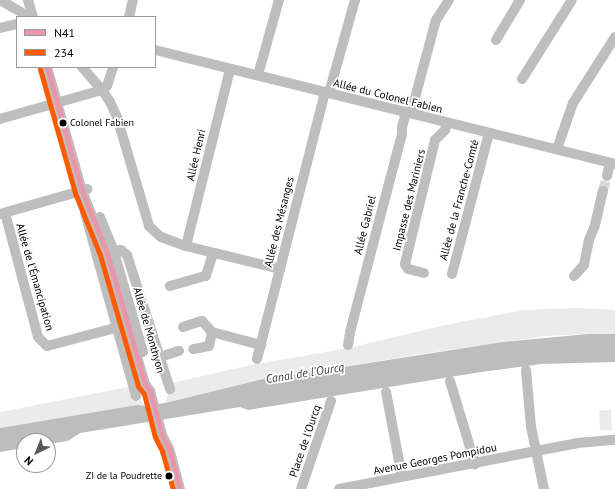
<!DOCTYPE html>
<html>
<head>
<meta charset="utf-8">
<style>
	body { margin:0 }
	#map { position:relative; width:615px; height:489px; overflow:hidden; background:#fff; font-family:"PT Sans",sans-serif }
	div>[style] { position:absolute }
	.green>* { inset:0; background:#ebebeb; transform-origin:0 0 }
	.water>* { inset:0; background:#bdbdbd }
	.minor-tunnel>* { height:10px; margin-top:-5px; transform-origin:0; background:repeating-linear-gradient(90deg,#d9d9d9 0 10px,transparent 0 15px) }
	.minor>* { height:10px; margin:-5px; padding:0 5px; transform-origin:5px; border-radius:5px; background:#bebebe }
	.bus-1>* { height:5px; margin:-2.5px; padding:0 2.5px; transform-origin:2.5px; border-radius:2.5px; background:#e996aa }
	.bus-2>* { height:5px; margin:-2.5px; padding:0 2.5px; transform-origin:2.5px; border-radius:2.5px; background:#ff5a00 }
	.dots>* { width:11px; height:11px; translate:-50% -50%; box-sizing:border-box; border:2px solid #fff; border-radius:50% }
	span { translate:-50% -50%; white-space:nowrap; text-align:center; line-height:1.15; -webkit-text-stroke:3.5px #fff; paint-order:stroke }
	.bus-label { font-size:10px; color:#000 }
	.left { translate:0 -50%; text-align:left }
	.right { translate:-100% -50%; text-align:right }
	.street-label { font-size:11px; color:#000 }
	.water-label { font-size:12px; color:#424242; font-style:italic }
	.legend { position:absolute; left:16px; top:16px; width:140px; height:52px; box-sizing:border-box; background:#fff; border:1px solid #999; margin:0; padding:5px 7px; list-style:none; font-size:12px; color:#000 }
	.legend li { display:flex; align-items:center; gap:8px; height:20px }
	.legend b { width:20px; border:1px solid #999 }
	.north { position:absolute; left:16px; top:433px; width:40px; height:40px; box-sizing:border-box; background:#fff; border:1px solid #999; border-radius:50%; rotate:223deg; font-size:11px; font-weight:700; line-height:16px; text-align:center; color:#000 }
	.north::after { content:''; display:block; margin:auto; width:14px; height:18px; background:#595959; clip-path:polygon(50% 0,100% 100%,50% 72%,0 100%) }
</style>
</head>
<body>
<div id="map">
	<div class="green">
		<i style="clip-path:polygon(578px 308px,615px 310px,615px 334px,588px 334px,546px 336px,442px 351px,263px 379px,165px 403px,172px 383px,251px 365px,348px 348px,441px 326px,523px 310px)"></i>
		<i style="clip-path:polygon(128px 387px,145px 406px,137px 405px,0 428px,0 412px)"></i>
		<i style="left:611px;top:410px;width:20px;height:12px;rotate:87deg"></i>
	</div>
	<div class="water">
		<i style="clip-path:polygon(588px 334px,615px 334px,615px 362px,541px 364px,481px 372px,248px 410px,240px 407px,80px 433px,68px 441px,48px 444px,48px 441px,24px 441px,24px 448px,0 452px,0 428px,137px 405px,145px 406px,165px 403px,263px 379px,305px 373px,503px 342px)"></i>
	</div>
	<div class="minor-tunnel">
		<i style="left:603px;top:191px;width:16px;rotate:-75deg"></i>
	</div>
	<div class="minor">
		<i style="left:0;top:0;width:34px;rotate:30deg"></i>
		<i style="left:28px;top:0;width:18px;rotate:74deg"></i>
		<i style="left:129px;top:17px;width:17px;rotate:-77deg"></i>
		<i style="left:0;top:28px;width:17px;rotate:-13deg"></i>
		<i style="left:496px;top:40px;width:47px;rotate:-59deg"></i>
		<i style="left:155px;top:50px;width:474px;rotate:13.9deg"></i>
		<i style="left:47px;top:67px;width:129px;rotate:74.2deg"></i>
		<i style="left:82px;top:191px;width:67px;rotate:68deg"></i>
		<i style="left:107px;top:253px;width:136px;rotate:73.8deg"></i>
		<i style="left:145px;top:384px;width:9px;rotate:54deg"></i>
		<i style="left:150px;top:391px;width:46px;rotate:74.7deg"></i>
		<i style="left:162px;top:435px;width:15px;rotate:62deg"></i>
		<i style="left:169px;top:448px;width:42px;rotate:75deg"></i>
		<i style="left:82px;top:67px;width:30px;rotate:49deg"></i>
		<i style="left:102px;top:90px;width:14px;rotate:56deg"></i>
		<i style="left:110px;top:102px;width:17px;rotate:65deg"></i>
		<i style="left:117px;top:117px;width:114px;rotate:73.6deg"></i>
		<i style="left:149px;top:226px;width:16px;rotate:43deg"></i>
		<i style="left:161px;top:237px;width:27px;rotate:20deg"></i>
		<i style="left:186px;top:246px;width:97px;rotate:13.7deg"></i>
		<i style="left:258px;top:75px;width:78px;rotate:-74.4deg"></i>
		<i style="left:522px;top:79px;width:93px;rotate:-57.7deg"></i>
		<i style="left:329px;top:93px;width:97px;rotate:-74.4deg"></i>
		<i style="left:411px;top:113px;width:96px;rotate:-75deg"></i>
		<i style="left:436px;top:20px;width:24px;rotate:-57deg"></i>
		<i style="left:0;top:119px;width:106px;rotate:-15.9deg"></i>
		<i style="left:102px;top:90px;width:6px;rotate:-39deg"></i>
		<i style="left:107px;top:86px;width:20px;rotate:-72deg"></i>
		<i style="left:557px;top:149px;width:49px;rotate:-70.8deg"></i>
		<i style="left:573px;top:103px;width:78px;rotate:-57.5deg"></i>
		<i style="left:607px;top:176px;width:13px;rotate:-77deg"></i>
		<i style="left:5px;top:213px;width:128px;rotate:75.1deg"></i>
		<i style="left:38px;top:337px;width:13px;rotate:45deg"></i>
		<i style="left:47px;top:346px;width:70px;rotate:-14.8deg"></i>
		<i style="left:85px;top:213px;width:45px;rotate:74.4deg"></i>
		<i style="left:0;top:214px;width:91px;rotate:-15.9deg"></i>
		<i style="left:100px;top:217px;width:38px;rotate:68deg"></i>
		<i style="left:114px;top:252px;width:104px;rotate:73.8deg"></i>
		<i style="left:186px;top:246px;width:182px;rotate:-76deg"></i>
		<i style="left:424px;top:273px;width:16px;rotate:-166deg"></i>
		<i style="left:408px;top:269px;width:6px;rotate:-121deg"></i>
		<i style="left:405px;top:264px;width:128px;rotate:-76.4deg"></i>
		<i style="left:435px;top:140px;width:14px;rotate:-45deg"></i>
		<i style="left:445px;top:130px;width:7px;rotate:-74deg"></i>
		<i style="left:452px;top:274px;width:146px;rotate:-75.3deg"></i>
		<i style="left:574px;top:276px;width:15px;rotate:-48deg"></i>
		<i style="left:584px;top:265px;width:25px;rotate:-79deg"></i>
		<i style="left:589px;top:240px;width:16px;rotate:-68deg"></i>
		<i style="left:595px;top:225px;width:35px;rotate:-77deg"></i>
		<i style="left:170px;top:286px;width:37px;rotate:-16deg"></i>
		<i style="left:206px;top:276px;width:24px;rotate:-73deg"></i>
		<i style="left:183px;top:327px;width:20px;rotate:-18deg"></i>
		<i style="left:202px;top:321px;width:15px;rotate:48deg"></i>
		<i style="left:212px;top:332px;width:14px;rotate:102deg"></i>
		<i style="left:209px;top:346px;width:16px;rotate:169deg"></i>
		<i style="left:212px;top:332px;width:51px;rotate:14.9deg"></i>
		<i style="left:348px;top:345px;width:13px;rotate:-81deg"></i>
		<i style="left:350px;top:332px;width:205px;rotate:-75.3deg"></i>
		<i style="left:402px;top:134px;width:7px;rotate:-90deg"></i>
		<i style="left:402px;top:127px;width:15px;rotate:-74deg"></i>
		<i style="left:160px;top:357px;width:20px;rotate:-18deg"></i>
		<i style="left:257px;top:359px;width:276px;rotate:-75.7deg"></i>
		<i style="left:526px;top:370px;width:57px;rotate:85deg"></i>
		<i style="left:531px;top:427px;width:63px;rotate:78.2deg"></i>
		<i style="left:450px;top:381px;width:87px;rotate:73.2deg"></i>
		<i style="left:386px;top:392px;width:86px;rotate:79.3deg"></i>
		<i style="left:136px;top:396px;width:145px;rotate:-105.6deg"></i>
		<i style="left:97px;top:256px;width:25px;rotate:-14deg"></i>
		<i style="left:121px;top:250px;width:8px;rotate:40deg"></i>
		<i style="left:127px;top:255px;width:141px;rotate:72.2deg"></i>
		<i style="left:301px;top:489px;width:93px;rotate:-71.2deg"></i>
		<i style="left:339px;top:489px;width:242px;rotate:-10.9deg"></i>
		<i style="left:577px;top:443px;width:38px;rotate:-5deg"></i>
	</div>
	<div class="bus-1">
		<i style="left:47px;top:67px;width:129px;rotate:74.2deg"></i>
		<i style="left:82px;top:191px;width:67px;rotate:68deg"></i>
		<i style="left:107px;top:253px;width:136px;rotate:73.8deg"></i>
		<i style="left:145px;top:384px;width:9px;rotate:54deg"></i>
		<i style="left:150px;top:391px;width:46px;rotate:74.7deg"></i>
		<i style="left:162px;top:435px;width:15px;rotate:62deg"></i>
		<i style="left:169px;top:448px;width:42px;rotate:75deg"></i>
	</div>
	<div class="bus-2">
		<i style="left:40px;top:69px;width:129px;rotate:74.2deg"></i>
		<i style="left:75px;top:193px;width:67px;rotate:68deg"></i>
		<i style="left:100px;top:255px;width:136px;rotate:73.8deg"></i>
		<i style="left:138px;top:386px;width:10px;rotate:53deg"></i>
		<i style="left:144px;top:394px;width:44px;rotate:75.7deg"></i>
		<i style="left:155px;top:437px;width:16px;rotate:63deg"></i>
		<i style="left:162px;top:451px;width:40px;rotate:74deg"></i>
	</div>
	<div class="dots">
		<i style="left:63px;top:123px;background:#000"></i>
		<i style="left:169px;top:476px;background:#000"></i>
	</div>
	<div class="bus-label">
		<span class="left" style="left:70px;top:123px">Colonel Fabien</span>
		<span class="right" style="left:162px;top:476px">ZI de la Poudrette</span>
	</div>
	<div class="street-label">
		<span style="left:388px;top:96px;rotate:14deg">Allée du Colonel Fabien</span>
		<span style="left:196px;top:155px;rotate:-77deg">Allée Henri</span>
		<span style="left:409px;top:200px;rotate:-76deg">Impasse des Mariniers</span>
		<span style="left:459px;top:200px;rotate:-75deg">Allée de la Franche-Comté</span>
		<span style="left:279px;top:222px;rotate:-76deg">Allée des Mésanges</span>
		<span style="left:365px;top:225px;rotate:-76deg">Allée Gabriel</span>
		<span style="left:35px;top:277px;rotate:74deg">Allée de l'Émancipation</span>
		<span style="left:149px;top:330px;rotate:74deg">Allée de Monthyon</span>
		<span style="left:305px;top:441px;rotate:-71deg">Place de l'Ourcq</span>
		<span style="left:435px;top:459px;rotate:-11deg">Avenue Georges Pompidou</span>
	</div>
	<div class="water-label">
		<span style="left:305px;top:373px;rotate:-9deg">Canal de l'Ourcq</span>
	</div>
	<ul class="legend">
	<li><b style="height:5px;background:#e996aa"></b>N41</li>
	<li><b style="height:5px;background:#ff5a00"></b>234</li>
	</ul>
	<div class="north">N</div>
</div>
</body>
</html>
